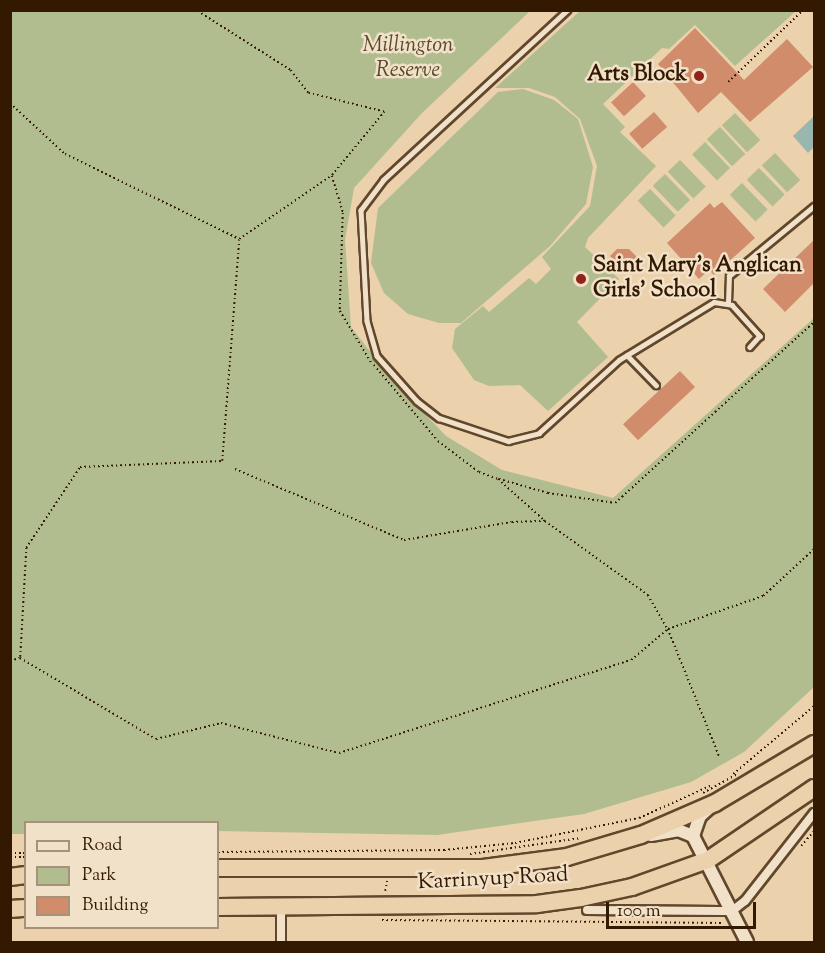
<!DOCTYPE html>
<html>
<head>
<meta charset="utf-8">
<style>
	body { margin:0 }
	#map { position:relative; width:825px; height:953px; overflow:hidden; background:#ebd1ac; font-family:"Sorts Mill Goudy",serif }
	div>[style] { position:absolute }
	.green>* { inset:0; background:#b1bd8e; transform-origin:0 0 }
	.water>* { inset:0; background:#99b6af }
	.building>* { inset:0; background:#d18c6c; transform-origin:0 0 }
	.path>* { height:1.5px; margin-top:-0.75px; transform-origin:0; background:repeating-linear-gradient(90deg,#331900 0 1.5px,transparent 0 4.5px) }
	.roads { filter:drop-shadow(2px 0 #61472b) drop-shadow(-2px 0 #61472b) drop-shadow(0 2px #61472b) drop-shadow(0 -2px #61472b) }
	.lane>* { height:4.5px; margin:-2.25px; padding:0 2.25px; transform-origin:2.25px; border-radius:2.25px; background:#f2e1c9 }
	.street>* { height:8px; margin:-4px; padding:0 4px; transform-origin:4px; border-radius:4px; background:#f2e1c9 }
	.secondary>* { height:12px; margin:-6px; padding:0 6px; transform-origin:6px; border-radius:6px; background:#f2e1c9 }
	.highway>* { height:16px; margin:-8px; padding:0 8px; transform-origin:8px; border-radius:8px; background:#ebd1ac }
	.dots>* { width:16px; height:16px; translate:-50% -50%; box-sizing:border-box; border:3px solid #f2e1c9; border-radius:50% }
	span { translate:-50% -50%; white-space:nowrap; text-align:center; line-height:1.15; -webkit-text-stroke:5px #f2e1c9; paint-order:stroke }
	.park-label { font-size:22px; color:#594a2b; font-style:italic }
	.poi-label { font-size:22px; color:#331900; font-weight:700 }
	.right { translate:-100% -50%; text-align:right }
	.left { translate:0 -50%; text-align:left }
	.street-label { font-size:22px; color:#331900 }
	.frame { position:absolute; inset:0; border:12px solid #331900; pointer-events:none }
	.legend { position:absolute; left:24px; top:821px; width:195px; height:108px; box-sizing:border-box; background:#f2e1c9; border:2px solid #a69179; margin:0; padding:8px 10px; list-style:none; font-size:18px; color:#331900 }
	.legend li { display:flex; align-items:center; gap:12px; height:30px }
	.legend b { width:30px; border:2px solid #a69179 }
	.scale { position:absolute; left:606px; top:902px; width:150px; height:27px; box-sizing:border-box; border:3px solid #331900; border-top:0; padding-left:8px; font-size:18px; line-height:21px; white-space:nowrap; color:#331900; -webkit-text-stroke:4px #f2e1c9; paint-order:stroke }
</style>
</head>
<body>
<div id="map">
	<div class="green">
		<i style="clip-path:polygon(581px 10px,796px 11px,735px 66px,695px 25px,669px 49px,662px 48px,603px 104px,625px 127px,620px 132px,656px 166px,588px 238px,585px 247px,619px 279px,577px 322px,608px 357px,548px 411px,520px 385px,489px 386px,474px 380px,452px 348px,455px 329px,483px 306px,489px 312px,529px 278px,536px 284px,551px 269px,542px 257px,590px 206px,597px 166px,580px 119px,555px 97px,529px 88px,495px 88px)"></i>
		<i style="clip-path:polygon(10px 11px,530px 11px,422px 113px,354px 188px,345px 240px,351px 327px,393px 381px,446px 436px,502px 470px,613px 498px,814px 318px,814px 687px,744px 752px,691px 782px,584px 814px,437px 835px,218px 831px,218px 822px,26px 822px,25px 834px,11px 834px)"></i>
		<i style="clip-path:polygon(523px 89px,554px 100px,578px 119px,593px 167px,586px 204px,550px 246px,461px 323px,439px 323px,408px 314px,384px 293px,371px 263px,378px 208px,498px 92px)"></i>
		<i style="left:735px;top:113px;width:37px;height:18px;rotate:47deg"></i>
		<i style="left:720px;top:127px;width:37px;height:18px;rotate:47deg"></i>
		<i style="left:705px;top:142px;width:36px;height:18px;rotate:46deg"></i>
		<i style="left:775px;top:153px;width:37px;height:18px;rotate:47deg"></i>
		<i style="left:680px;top:160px;width:37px;height:17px;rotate:46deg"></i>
		<i style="left:759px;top:168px;width:37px;height:17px;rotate:46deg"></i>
		<i style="left:665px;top:174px;width:36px;height:17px;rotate:46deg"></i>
		<i style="left:742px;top:183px;width:37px;height:17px;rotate:46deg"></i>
		<i style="left:650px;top:189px;width:37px;height:17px;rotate:46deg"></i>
	</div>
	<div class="water">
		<i style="clip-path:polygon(814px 116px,814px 147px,808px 153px,793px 136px)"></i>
	</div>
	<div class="building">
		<i style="clip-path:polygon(695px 28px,744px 80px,787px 39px,813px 67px,750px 122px,721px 92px,698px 113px,658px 64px)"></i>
		<i style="left:633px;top:82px;width:19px;height:30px;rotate:47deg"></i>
		<i style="left:654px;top:112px;width:20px;height:33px;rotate:49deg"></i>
		<i style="clip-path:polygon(722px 202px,755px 238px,714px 275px,709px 270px,699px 279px,667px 243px,710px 203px,714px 208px)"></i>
		<i style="clip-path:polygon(814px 240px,814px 283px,785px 312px,763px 289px)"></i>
		<i style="clip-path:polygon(617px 249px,629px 249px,639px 259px,625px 271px,610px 256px)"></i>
		<i style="left:680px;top:371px;width:22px;height:78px;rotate:47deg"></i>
	</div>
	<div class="path">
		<i style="left:814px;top:10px;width:1px;rotate:90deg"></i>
		<i style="left:728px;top:82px;width:104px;rotate:-43.8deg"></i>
		<i style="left:10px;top:103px;width:75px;rotate:42.8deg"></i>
		<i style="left:65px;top:154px;width:194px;rotate:26deg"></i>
		<i style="left:239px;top:239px;width:113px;rotate:-34.5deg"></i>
		<i style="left:332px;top:175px;width:82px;rotate:-50.5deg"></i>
		<i style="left:384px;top:112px;width:78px;rotate:-166deg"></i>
		<i style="left:308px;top:93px;width:29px;rotate:-128deg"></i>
		<i style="left:290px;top:70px;width:112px;rotate:-147.7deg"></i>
		<i style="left:332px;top:176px;width:39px;rotate:73deg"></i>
		<i style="left:343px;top:213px;width:98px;rotate:91.8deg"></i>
		<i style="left:340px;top:311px;width:60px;rotate:58.7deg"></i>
		<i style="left:374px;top:365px;width:99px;rotate:49.9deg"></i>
		<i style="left:438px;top:441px;width:51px;rotate:37.1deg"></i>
		<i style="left:479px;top:472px;width:20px;rotate:20deg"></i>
		<i style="left:498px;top:479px;width:62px;rotate:41.7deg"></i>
		<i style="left:235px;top:469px;width:183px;rotate:22.8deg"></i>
		<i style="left:404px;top:540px;width:109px;rotate:-9.5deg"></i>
		<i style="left:512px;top:522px;width:33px;rotate:-2deg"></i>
		<i style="left:545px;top:521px;width:127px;rotate:35.7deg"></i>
		<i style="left:648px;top:595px;width:39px;rotate:60deg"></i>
		<i style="left:668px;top:629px;width:101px;rotate:-19.2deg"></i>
		<i style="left:763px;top:596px;width:69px;rotate:-42.7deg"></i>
		<i style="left:499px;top:479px;width:51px;rotate:15.9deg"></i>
		<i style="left:548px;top:493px;width:68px;rotate:8.5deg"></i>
		<i style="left:615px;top:503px;width:269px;rotate:-42.3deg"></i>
		<i style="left:20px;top:657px;width:109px;rotate:-86.8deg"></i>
		<i style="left:26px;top:548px;width:97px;rotate:-56.3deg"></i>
		<i style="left:80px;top:467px;width:142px;rotate:-2.4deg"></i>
		<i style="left:222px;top:461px;width:221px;rotate:-85.6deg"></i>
		<i style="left:10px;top:661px;width:10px;rotate:-17deg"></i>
		<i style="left:20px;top:658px;width:158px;rotate:30.8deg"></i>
		<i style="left:156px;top:739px;width:67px;rotate:-13.8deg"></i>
		<i style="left:221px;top:723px;width:122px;rotate:14.3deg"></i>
		<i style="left:339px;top:753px;width:306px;rotate:-17.7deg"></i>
		<i style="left:631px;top:660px;width:48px;rotate:-40deg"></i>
		<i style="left:668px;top:629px;width:137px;rotate:68.1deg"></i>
		<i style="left:733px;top:774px;width:106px;rotate:-40deg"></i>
		<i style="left:703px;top:793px;width:39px;rotate:-29deg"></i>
		<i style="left:801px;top:846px;width:20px;rotate:-49deg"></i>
		<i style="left:218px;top:852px;width:226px;rotate:-0.5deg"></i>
		<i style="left:444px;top:850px;width:71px;rotate:-5.6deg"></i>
		<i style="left:515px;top:843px;width:126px;rotate:-11.4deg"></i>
		<i style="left:639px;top:818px;width:78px;rotate:-24.3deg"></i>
		<i style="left:10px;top:853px;width:16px"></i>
		<i style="left:470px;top:854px;width:112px;rotate:-8.2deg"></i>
		<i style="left:10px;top:857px;width:16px"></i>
		<i style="left:385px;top:891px;width:10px;rotate:-79deg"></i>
		<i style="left:382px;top:920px;width:342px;rotate:0.5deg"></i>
	</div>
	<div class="roads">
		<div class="lane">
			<i style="left:568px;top:10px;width:251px;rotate:137.3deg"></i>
			<i style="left:384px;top:180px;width:38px;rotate:127deg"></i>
			<i style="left:361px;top:210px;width:111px;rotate:86.9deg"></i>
			<i style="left:367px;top:321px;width:36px;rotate:74deg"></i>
			<i style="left:377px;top:356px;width:60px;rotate:48.4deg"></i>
			<i style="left:417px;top:401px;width:28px;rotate:38deg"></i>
			<i style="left:439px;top:418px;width:73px;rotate:18.4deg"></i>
			<i style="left:508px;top:441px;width:32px;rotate:-14deg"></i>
			<i style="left:539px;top:433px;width:108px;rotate:-42.4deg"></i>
			<i style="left:619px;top:360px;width:111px;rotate:-31.4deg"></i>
			<i style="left:714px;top:302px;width:18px;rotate:9deg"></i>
			<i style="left:732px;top:305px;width:42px;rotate:47.9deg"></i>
			<i style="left:760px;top:336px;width:15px;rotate:132deg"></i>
			<i style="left:728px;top:303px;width:27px;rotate:-88deg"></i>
			<i style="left:729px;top:276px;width:110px;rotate:-39.5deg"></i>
			<i style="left:627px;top:355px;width:42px;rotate:46deg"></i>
		</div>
		<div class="street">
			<i style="left:281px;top:908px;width:34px;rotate:90deg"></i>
			<i style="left:587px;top:910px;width:145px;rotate:0.4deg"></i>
			<i style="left:732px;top:911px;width:16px;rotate:-38deg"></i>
			<i style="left:745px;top:901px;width:112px;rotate:-51.9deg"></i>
		</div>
		<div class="secondary">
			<i style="left:651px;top:835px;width:27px;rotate:-10deg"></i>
			<i style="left:678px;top:830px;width:16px;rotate:22deg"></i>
			<i style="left:693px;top:836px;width:119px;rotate:63deg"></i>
			<i style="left:693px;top:836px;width:21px;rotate:-71deg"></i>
			<i style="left:700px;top:816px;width:13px;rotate:-42deg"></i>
		</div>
		<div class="highway">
			<i style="left:218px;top:868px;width:265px"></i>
			<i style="left:483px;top:868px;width:85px;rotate:-7.5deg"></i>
			<i style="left:567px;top:857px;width:77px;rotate:-16.6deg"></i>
			<i style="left:641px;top:835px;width:81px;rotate:-23.4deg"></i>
			<i style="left:715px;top:803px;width:115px;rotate:-30.8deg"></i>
			<i style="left:10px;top:877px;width:16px;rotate:-7deg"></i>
			<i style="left:218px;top:907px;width:319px;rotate:-0.5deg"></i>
			<i style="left:537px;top:904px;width:44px;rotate:-7.8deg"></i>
			<i style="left:581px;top:898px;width:52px;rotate:-12.2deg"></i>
			<i style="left:632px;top:887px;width:81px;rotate:-19.6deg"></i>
			<i style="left:708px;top:860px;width:128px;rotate:-34.2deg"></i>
			<i style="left:10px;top:909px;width:16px;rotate:-4deg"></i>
		</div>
	</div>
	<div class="dots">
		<i style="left:699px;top:76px;background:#8f2418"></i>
		<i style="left:581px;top:279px;background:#8f2418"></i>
	</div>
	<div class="park-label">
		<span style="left:408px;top:59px">Millington<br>Reserve</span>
	</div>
	<div class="poi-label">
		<span class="right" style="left:687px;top:76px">Arts Block</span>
		<span class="left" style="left:593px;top:279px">Saint Mary's Anglican<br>Girls' School</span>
	</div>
	<div class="street-label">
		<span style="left:493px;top:880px;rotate:-3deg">Karrinyup Road</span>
	</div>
	<div class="frame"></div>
	<ul class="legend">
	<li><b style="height:8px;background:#f2e1c9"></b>Road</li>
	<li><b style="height:16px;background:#b1bd8e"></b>Park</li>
	<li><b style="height:16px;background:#d18c6c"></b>Building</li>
	</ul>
	<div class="scale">100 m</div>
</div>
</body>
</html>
